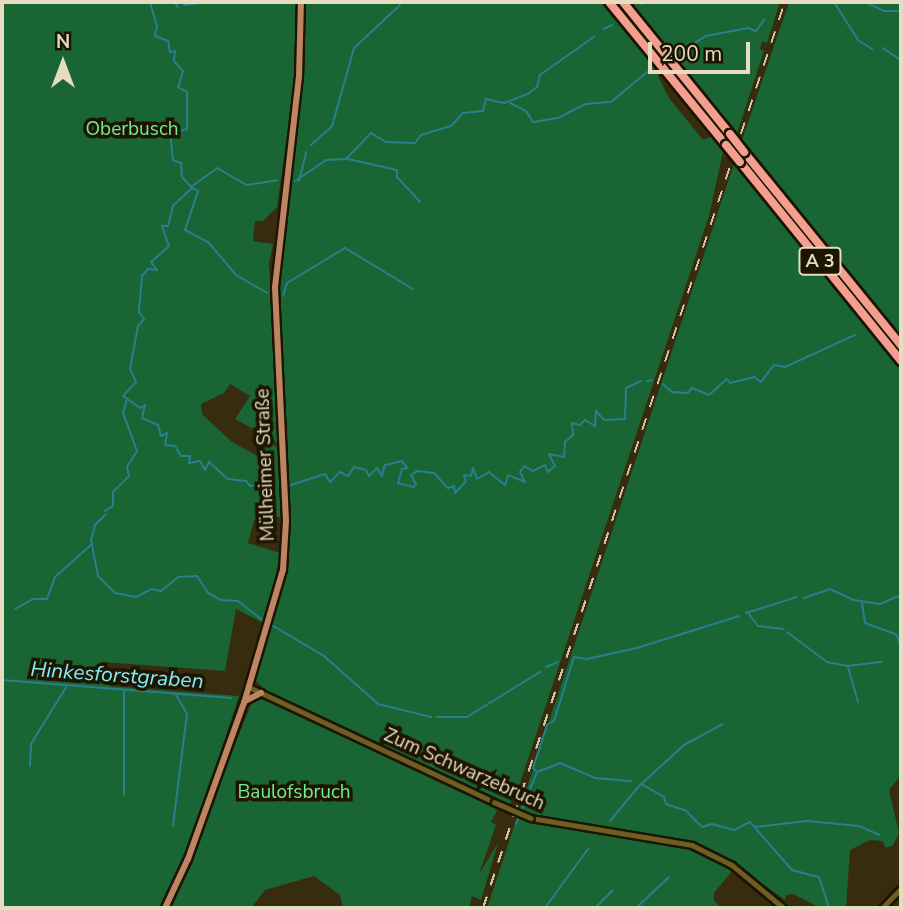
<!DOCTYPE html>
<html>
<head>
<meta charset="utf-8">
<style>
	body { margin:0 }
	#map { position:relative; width:903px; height:910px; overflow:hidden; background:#372c0d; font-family:"Nunito Sans",sans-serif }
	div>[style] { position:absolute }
	.green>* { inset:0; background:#196533 }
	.stream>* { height:2px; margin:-1px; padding:0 1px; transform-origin:1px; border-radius:1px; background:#297f8d }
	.roads { filter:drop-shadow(2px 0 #1b1504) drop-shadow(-2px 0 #1b1504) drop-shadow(0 2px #1b1504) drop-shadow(0 -2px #1b1504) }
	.minor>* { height:4.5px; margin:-2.25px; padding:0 2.25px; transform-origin:2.25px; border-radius:2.25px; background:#705d21 }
	.major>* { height:6px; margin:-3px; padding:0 3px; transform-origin:3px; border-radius:3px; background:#bf8463 }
	.highway>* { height:8px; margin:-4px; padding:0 4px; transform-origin:4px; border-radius:4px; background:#f39e8f }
	.rail>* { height:2px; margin-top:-1px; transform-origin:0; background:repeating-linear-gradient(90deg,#cec4a7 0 12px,transparent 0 24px) }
	.bridges { filter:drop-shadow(2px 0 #1b1504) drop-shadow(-2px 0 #1b1504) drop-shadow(0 2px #1b1504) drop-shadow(0 -2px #1b1504) }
	.minor-bridge>* { height:4.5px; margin:-2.25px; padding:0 2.25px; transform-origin:2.25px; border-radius:2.25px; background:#705d21 }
	.highway-bridge>* { height:8px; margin:-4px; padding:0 4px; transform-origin:4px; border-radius:4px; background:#f39e8f }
	span { translate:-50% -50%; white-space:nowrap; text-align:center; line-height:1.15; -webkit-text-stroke:7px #1d1500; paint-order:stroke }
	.shield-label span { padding:2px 5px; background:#1d1500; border:2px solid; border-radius:5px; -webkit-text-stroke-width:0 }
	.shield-label { font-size:18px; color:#e6dcbf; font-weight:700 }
	.park-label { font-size:19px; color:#70ec93 }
	.street-label { font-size:19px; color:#e6dcbf }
	.water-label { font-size:21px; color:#81eafd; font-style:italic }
	.frame { position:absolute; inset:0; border:4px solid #e6dcbf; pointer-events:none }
	.north { position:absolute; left:28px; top:28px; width:70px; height:70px; -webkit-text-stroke:5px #1d1500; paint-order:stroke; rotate:0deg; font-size:19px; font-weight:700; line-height:28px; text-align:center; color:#e6dcbf }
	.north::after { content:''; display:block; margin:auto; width:24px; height:32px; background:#e6dcbf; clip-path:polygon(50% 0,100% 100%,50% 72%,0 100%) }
	.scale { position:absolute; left:648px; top:42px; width:102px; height:32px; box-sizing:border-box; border:4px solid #e6dcbf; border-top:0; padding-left:9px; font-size:21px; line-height:24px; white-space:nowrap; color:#e6dcbf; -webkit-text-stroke:5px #1d1500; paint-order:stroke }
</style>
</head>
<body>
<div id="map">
	<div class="green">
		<i style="clip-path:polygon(2px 2px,295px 2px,295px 79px,277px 207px,263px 221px,255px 221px,253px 241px,273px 244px,269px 263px,277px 442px,235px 419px,250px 396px,230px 384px,224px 393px,201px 404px,202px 414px,232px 442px,259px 457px,269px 442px,277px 447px,281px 517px,273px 516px,271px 522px,254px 520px,248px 543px,280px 553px,270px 602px,263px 623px,236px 609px,225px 671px,102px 662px,110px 686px,239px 696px,185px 860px,159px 908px,2px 908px)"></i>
		<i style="clip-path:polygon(303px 2px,603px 2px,651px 62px,669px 98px,703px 140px,711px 137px,723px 152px,709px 216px,519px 786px,510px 804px,502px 801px,491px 822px,496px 825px,479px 874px,498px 843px,481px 900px,472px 896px,469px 908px,343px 908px,340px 895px,314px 876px,265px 890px,251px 908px,169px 908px,252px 702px,266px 698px,268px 692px,255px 680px,285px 569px,277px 289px,302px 78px)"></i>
		<i style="clip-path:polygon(630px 2px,780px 2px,767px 43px,762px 41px,760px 49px,764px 51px,737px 133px)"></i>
		<i style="clip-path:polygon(789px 2px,901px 2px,901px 335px,742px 140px)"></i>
		<i style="clip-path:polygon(735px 161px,901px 369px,901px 775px,889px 790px,899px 833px,893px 845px,886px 848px,882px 841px,870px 840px,850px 850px,846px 908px,821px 908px,793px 894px,786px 895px,785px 900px,737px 865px,714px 893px,714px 901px,722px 908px,487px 908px)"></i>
	</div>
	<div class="stream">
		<i style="left:150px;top:2px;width:26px;rotate:74deg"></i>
		<i style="left:157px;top:27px;width:9px;rotate:103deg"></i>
		<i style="left:155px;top:36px;width:14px;rotate:21deg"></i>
		<i style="left:168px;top:41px;width:11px;rotate:80deg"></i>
		<i style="left:170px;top:52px;width:5px;rotate:-11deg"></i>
		<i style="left:175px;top:51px;width:10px;rotate:96deg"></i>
		<i style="left:174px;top:61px;width:13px;rotate:48deg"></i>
		<i style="left:183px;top:71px;width:17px;rotate:107deg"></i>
		<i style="left:178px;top:87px;width:10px;rotate:29deg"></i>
		<i style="left:187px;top:92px;width:37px;rotate:90deg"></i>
		<i style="left:187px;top:129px;width:15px;rotate:164deg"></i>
		<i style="left:173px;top:133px;width:6px;rotate:108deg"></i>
		<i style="left:171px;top:139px;width:21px;rotate:85deg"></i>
		<i style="left:173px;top:160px;width:9px;rotate:21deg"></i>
		<i style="left:181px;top:163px;width:14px;rotate:86deg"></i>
		<i style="left:182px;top:177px;width:15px;rotate:48deg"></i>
		<i style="left:192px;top:188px;width:26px;rotate:137deg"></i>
		<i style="left:173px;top:206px;width:21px;rotate:104deg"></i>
		<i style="left:168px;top:226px;width:6px;rotate:180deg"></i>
		<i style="left:162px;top:226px;width:21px;rotate:71deg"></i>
		<i style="left:169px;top:246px;width:24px;rotate:138deg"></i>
		<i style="left:151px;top:262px;width:10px;rotate:53deg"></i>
		<i style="left:157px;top:270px;width:9px;rotate:-174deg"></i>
		<i style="left:148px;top:269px;width:9px;rotate:131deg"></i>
		<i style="left:142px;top:276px;width:36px;rotate:95deg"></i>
		<i style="left:139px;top:312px;width:9px;rotate:54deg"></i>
		<i style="left:144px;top:319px;width:9px;rotate:131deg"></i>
		<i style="left:138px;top:326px;width:44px;rotate:100.5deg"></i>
		<i style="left:130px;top:369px;width:14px;rotate:65deg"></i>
		<i style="left:136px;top:382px;width:19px;rotate:133deg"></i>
		<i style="left:123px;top:396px;width:21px;rotate:35deg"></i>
		<i style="left:140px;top:408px;width:6px;rotate:-31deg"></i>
		<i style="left:145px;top:405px;width:13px;rotate:103deg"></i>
		<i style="left:142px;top:418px;width:17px;rotate:24deg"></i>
		<i style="left:158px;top:425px;width:11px;rotate:75deg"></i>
		<i style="left:161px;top:436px;width:7px;rotate:-27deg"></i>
		<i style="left:167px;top:433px;width:12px;rotate:99deg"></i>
		<i style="left:165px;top:445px;width:10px;rotate:6deg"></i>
		<i style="left:175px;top:446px;width:12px;rotate:59deg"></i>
		<i style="left:181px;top:456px;width:9px"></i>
		<i style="left:190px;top:456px;width:7px;rotate:98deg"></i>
		<i style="left:189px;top:463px;width:11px;rotate:-10deg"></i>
		<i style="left:200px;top:461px;width:10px;rotate:61deg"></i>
		<i style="left:205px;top:470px;width:9px;rotate:-63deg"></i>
		<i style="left:209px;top:462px;width:25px;rotate:42deg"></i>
		<i style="left:228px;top:479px;width:18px;rotate:6deg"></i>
		<i style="left:246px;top:481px;width:6px;rotate:51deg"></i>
		<i style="left:250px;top:486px;width:24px;rotate:-9deg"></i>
		<i style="left:174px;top:2px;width:6px;rotate:51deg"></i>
		<i style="left:834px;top:2px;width:45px;rotate:57.7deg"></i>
		<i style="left:858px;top:40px;width:17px;rotate:33deg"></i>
		<i style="left:865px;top:2px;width:21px;rotate:25deg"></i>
		<i style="left:884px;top:11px;width:17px"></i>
		<i style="left:641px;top:4px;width:4px;rotate:-27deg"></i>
		<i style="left:184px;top:5px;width:26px;rotate:-7deg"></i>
		<i style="left:604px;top:29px;width:9px;rotate:-27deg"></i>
		<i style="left:883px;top:48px;width:22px;rotate:34deg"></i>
		<i style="left:681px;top:52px;width:30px;rotate:-33deg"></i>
		<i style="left:706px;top:36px;width:43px;rotate:-10.8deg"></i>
		<i style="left:748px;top:28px;width:9px;rotate:21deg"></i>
		<i style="left:756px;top:31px;width:14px;rotate:-54deg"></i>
		<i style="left:611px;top:102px;width:47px;rotate:-39.8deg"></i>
		<i style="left:510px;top:103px;width:18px;rotate:27deg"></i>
		<i style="left:526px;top:111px;width:13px;rotate:58deg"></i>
		<i style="left:533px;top:122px;width:25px;rotate:-9deg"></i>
		<i style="left:558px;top:118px;width:31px;rotate:-27deg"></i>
		<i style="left:586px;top:104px;width:23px;rotate:-5deg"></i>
		<i style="left:311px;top:145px;width:28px;rotate:-42deg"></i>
		<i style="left:332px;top:126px;width:81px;rotate:-74.2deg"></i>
		<i style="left:354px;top:48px;width:63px;rotate:-43.1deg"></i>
		<i style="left:348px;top:159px;width:50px;rotate:12.7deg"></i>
		<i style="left:397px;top:170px;width:7px;rotate:90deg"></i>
		<i style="left:397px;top:177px;width:34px;rotate:47deg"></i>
		<i style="left:295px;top:181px;width:37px;rotate:-34deg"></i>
		<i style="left:326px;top:160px;width:20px;rotate:-3deg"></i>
		<i style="left:346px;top:159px;width:36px;rotate:-46deg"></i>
		<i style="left:371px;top:133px;width:17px;rotate:31deg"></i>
		<i style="left:386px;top:142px;width:29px;rotate:2deg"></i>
		<i style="left:415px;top:143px;width:10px;rotate:-53deg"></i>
		<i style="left:421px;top:135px;width:31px;rotate:-17deg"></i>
		<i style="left:451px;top:126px;width:18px;rotate:-47deg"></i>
		<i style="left:463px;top:113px;width:20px;rotate:-6deg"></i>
		<i style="left:483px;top:111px;width:12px;rotate:-76deg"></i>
		<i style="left:486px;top:99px;width:18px;rotate:13deg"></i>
		<i style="left:504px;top:103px;width:26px;rotate:-21deg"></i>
		<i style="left:528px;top:94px;width:11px;rotate:-38deg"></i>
		<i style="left:537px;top:87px;width:12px;rotate:-76deg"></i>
		<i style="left:540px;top:75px;width:67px;rotate:-35.3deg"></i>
		<i style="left:299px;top:181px;width:30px;rotate:-76deg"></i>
		<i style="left:191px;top:187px;width:32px;rotate:-36deg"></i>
		<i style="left:217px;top:168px;width:34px;rotate:30deg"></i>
		<i style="left:247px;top:185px;width:30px;rotate:-9deg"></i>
		<i style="left:192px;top:188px;width:7px;rotate:27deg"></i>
		<i style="left:198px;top:191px;width:41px;rotate:108.4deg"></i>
		<i style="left:185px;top:230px;width:27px;rotate:28deg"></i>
		<i style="left:209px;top:243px;width:42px;rotate:49.8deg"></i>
		<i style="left:236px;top:275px;width:36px;rotate:30deg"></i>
		<i style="left:283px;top:296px;width:14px;rotate:-73deg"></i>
		<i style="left:287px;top:283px;width:68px;rotate:-31.1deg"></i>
		<i style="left:345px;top:248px;width:79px;rotate:31.1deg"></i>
		<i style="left:647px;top:381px;width:5px;rotate:-11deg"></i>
		<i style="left:663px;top:384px;width:12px;rotate:42deg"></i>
		<i style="left:672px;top:392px;width:16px;rotate:4deg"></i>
		<i style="left:688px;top:393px;width:6px;rotate:-51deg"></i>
		<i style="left:692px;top:388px;width:18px;rotate:22deg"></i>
		<i style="left:709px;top:395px;width:24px;rotate:-42deg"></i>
		<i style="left:727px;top:379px;width:5px;rotate:53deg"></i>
		<i style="left:730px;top:383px;width:25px;rotate:-14deg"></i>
		<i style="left:754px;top:377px;width:9px;rotate:36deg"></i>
		<i style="left:761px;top:382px;width:21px;rotate:-53deg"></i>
		<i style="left:774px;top:365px;width:11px;rotate:10deg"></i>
		<i style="left:785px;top:367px;width:77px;rotate:-24.6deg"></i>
		<i style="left:291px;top:485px;width:36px;rotate:-18deg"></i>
		<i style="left:325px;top:474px;width:9px;rotate:58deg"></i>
		<i style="left:330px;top:482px;width:14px;rotate:-45deg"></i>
		<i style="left:340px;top:472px;width:9px;rotate:27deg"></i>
		<i style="left:348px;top:476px;width:11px;rotate:-56deg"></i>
		<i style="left:354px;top:467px;width:12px;rotate:14deg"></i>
		<i style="left:366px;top:470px;width:7px;rotate:63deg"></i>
		<i style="left:369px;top:476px;width:11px;rotate:-45deg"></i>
		<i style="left:377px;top:468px;width:9px;rotate:58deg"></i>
		<i style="left:382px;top:476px;width:11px;rotate:-75deg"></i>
		<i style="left:385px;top:465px;width:17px;rotate:-13deg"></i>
		<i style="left:402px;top:461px;width:9px;rotate:54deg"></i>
		<i style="left:407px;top:468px;width:5px;rotate:169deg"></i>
		<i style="left:402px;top:469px;width:15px;rotate:106deg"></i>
		<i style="left:398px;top:483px;width:16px;rotate:15deg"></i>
		<i style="left:413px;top:487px;width:4px;rotate:-45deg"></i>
		<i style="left:416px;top:484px;width:10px;rotate:-119deg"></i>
		<i style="left:411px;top:475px;width:7px;rotate:-34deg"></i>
		<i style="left:417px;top:471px;width:17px;rotate:7deg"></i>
		<i style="left:434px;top:473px;width:21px;rotate:47deg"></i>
		<i style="left:448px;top:488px;width:6px;rotate:-18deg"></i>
		<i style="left:454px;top:486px;width:7px;rotate:82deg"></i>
		<i style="left:455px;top:493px;width:16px;rotate:-47deg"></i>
		<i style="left:466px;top:481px;width:6px;rotate:-108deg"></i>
		<i style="left:464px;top:475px;width:7px;rotate:8deg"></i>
		<i style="left:471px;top:476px;width:8px;rotate:-76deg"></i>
		<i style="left:473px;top:468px;width:12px;rotate:70deg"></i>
		<i style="left:477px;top:479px;width:14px;rotate:-30deg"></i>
		<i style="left:489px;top:472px;width:21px;rotate:39deg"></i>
		<i style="left:505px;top:485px;width:10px;rotate:-73deg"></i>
		<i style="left:508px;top:475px;width:18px;rotate:22deg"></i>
		<i style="left:525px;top:482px;width:11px;rotate:-117deg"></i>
		<i style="left:520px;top:472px;width:7px;rotate:-56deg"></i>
		<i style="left:524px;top:466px;width:10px;rotate:29deg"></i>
		<i style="left:533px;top:471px;width:13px;rotate:-27deg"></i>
		<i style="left:545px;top:465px;width:8px;rotate:67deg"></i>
		<i style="left:548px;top:472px;width:9px;rotate:-41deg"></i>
		<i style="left:555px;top:466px;width:13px;rotate:-117deg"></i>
		<i style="left:549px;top:454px;width:15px;rotate:11deg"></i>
		<i style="left:564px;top:457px;width:15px;rotate:-86deg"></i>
		<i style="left:565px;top:442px;width:11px;rotate:-41deg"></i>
		<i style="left:573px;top:435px;width:12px;rotate:-95deg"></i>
		<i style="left:572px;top:423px;width:8px;rotate:14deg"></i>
		<i style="left:580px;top:425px;width:7px;rotate:-45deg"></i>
		<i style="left:585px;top:420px;width:12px;rotate:31deg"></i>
		<i style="left:595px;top:426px;width:15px;rotate:-86deg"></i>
		<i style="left:596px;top:411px;width:12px;rotate:48deg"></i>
		<i style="left:604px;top:420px;width:21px;rotate:-3deg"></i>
		<i style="left:625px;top:419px;width:31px;rotate:-88deg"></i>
		<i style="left:626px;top:388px;width:17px;rotate:-25deg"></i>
		<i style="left:105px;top:511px;width:9px;rotate:-32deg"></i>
		<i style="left:113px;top:506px;width:14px;rotate:-90deg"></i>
		<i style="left:113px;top:492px;width:23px;rotate:-45deg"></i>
		<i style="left:129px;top:476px;width:9px;rotate:-103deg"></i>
		<i style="left:127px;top:467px;width:19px;rotate:-58deg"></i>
		<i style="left:137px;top:451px;width:40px;rotate:-110.2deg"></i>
		<i style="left:123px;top:413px;width:15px;rotate:-74deg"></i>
		<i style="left:106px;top:514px;width:16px;rotate:135deg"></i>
		<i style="left:95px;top:525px;width:16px;rotate:105deg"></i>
		<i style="left:91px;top:540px;width:37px;rotate:79deg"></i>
		<i style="left:98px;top:576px;width:24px;rotate:45deg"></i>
		<i style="left:115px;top:593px;width:21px;rotate:11deg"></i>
		<i style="left:136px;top:597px;width:18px;rotate:-27deg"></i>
		<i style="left:152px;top:589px;width:9px;rotate:13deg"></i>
		<i style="left:161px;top:591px;width:22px;rotate:-39deg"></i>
		<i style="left:178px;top:577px;width:19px;rotate:-3deg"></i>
		<i style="left:197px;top:576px;width:20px;rotate:57deg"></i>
		<i style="left:208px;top:593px;width:15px;rotate:28deg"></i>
		<i style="left:221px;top:600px;width:17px;rotate:3deg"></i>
		<i style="left:238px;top:601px;width:34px;rotate:38deg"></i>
		<i style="left:804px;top:598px;width:28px;rotate:-19deg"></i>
		<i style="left:830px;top:589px;width:26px;rotate:25deg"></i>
		<i style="left:854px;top:600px;width:26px;rotate:9deg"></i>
		<i style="left:880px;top:604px;width:23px;rotate:-23deg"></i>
		<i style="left:862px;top:602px;width:21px;rotate:82deg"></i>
		<i style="left:865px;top:623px;width:33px;rotate:20deg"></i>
		<i style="left:896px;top:634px;width:13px;rotate:67deg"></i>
		<i style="left:15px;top:609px;width:21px;rotate:-29deg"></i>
		<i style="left:33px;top:599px;width:14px"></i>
		<i style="left:47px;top:599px;width:23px;rotate:-70deg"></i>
		<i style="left:55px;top:577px;width:50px;rotate:-41.7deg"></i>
		<i style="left:746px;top:613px;width:53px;rotate:-17.4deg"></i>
		<i style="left:749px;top:614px;width:15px;rotate:53deg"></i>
		<i style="left:758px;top:626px;width:25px;rotate:7deg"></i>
		<i style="left:270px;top:624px;width:63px;rotate:30.7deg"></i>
		<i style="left:324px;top:656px;width:72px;rotate:41.6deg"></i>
		<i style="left:378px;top:704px;width:55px;rotate:13.8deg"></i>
		<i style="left:787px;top:632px;width:50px;rotate:36.9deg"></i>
		<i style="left:827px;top:662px;width:21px;rotate:11deg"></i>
		<i style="left:848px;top:666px;width:34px;rotate:-7deg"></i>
		<i style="left:546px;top:667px;width:13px;rotate:-23deg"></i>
		<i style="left:848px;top:667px;width:37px;rotate:74deg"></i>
		<i style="left:2px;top:680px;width:230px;rotate:4.5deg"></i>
		<i style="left:124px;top:691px;width:104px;rotate:90deg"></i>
		<i style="left:437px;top:717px;width:30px"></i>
		<i style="left:467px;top:717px;width:86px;rotate:-31.7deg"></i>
		<i style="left:30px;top:766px;width:22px;rotate:-87deg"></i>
		<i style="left:31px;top:744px;width:67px;rotate:-58.4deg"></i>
		<i style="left:537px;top:772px;width:25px;rotate:-21deg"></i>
		<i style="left:560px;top:763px;width:38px;rotate:23deg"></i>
		<i style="left:595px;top:778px;width:37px;rotate:5deg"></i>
		<i style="left:641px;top:784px;width:26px;rotate:29deg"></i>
		<i style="left:664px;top:797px;width:7px;rotate:74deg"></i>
		<i style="left:666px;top:804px;width:20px;rotate:18deg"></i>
		<i style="left:685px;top:810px;width:24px;rotate:45deg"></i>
		<i style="left:702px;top:827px;width:10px;rotate:-17deg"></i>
		<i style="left:712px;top:824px;width:23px;rotate:15deg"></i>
		<i style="left:734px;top:830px;width:18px;rotate:-27deg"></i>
		<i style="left:750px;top:822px;width:64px;rotate:48.8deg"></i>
		<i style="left:792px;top:870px;width:28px;rotate:15deg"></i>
		<i style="left:819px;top:877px;width:33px;rotate:72deg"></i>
		<i style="left:521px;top:811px;width:42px;rotate:-67.7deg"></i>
		<i style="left:537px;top:772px;width:6px;rotate:-135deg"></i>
		<i style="left:533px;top:768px;width:45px;rotate:-72deg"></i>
		<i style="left:547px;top:725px;width:8px;rotate:-30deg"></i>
		<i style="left:554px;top:721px;width:67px;rotate:-72.6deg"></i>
		<i style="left:574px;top:657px;width:13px;rotate:9deg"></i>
		<i style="left:587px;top:659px;width:51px;rotate:-12.4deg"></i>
		<i style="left:637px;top:648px;width:107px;rotate:-17.4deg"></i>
		<i style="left:610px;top:821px;width:45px;rotate:-50.4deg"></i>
		<i style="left:639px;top:786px;width:61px;rotate:-42.3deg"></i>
		<i style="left:684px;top:745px;width:44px;rotate:-28.3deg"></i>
		<i style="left:516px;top:824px;width:9px;rotate:-69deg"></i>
		<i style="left:173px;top:826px;width:113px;rotate:-82.9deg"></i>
		<i style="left:187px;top:714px;width:22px;rotate:-120deg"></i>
		<i style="left:755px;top:827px;width:52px;rotate:-6.6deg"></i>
		<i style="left:807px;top:821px;width:52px;rotate:5.5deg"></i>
		<i style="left:859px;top:826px;width:22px;rotate:24deg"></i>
		<i style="left:545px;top:908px;width:73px;rotate:-53.9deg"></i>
		<i style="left:595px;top:908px;width:25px;rotate:-45deg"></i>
		<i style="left:636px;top:908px;width:45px;rotate:-43.2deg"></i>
		<i style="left:707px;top:908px;width:1px;rotate:-45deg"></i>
	</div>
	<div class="roads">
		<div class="minor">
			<i style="left:249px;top:687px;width:271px;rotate:25.1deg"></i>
			<i style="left:531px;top:818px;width:163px;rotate:9.5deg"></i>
			<i style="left:692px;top:845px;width:45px;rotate:26.6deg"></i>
			<i style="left:732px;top:865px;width:67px;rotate:39.6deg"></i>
			<i style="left:882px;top:908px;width:28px;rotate:-46deg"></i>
		</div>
		<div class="major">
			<i style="left:245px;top:701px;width:18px;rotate:-27deg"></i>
			<i style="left:165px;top:908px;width:54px;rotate:-64.9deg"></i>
			<i style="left:188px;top:859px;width:166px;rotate:-70.3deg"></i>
			<i style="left:244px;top:703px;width:139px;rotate:-73.7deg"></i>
			<i style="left:283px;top:570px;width:49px;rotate:-86.5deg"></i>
			<i style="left:286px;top:521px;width:234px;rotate:-92.7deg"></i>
			<i style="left:275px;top:287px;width:211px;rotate:-83.5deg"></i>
			<i style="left:299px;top:77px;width:75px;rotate:-88.5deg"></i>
		</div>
		<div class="highway">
			<i style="left:609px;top:2px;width:185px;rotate:50.7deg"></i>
			<i style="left:623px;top:2px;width:170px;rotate:51deg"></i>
			<i style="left:744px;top:152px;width:249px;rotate:50.9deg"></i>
			<i style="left:740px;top:162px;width:256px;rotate:51deg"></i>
		</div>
	</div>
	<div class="rail">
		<i style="left:483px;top:908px;width:955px;rotate:-71.57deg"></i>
	</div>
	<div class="bridges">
		<div class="minor-bridge">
			<i style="left:494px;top:802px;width:40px;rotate:23.4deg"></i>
		</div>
		<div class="highway-bridge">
			<i style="left:730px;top:134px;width:23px;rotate:52deg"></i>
			<i style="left:726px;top:145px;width:22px;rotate:51deg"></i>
		</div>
	</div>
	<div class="shield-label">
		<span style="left:820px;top:261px">A 3</span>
	</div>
	<div class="park-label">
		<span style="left:132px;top:130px">Oberbusch</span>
		<span style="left:294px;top:793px">Baulofsbruch</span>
	</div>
	<div class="street-label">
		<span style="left:266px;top:465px;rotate:-92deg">Mülheimer Straße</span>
		<span style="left:464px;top:770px;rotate:24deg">Zum Schwarzebruch</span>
	</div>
	<div class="water-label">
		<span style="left:117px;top:675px;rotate:4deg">Hinkesforstgraben</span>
	</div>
	<div class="frame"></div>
	<div class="north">N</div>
	<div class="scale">200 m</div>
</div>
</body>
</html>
